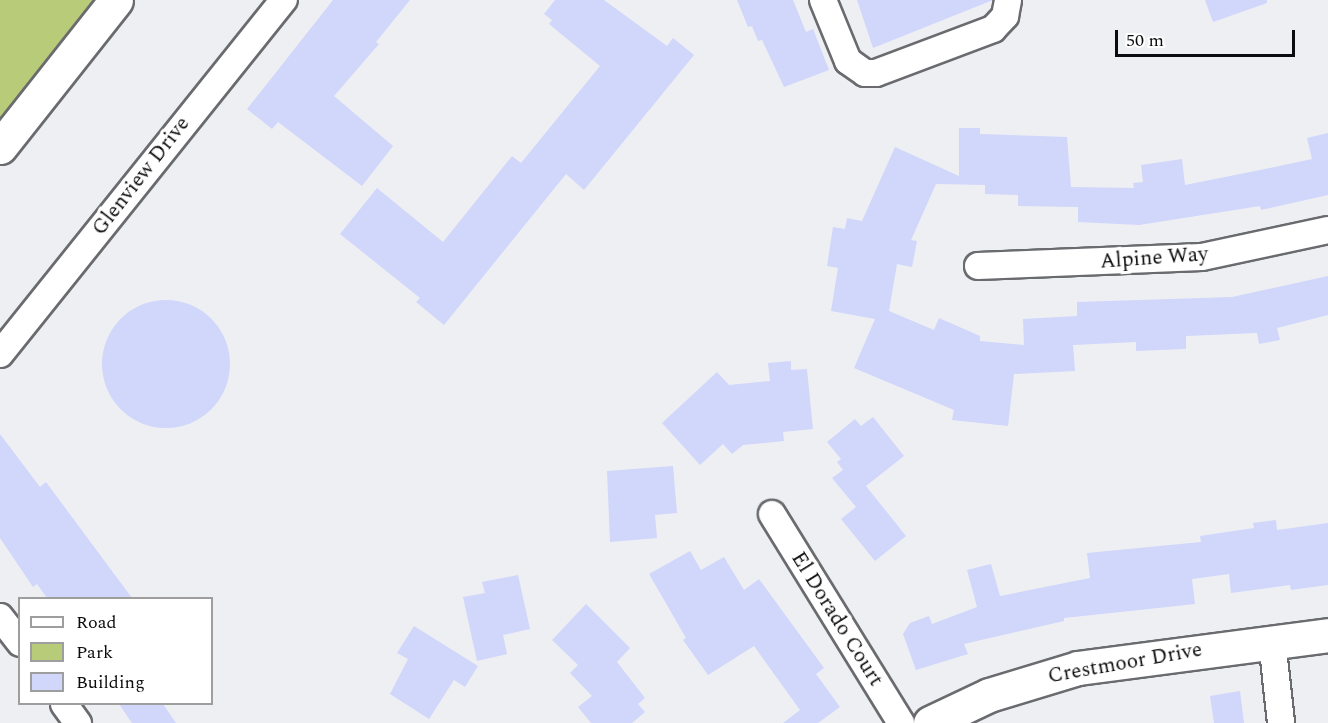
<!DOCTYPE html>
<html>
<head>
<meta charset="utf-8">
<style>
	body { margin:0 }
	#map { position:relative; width:1328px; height:723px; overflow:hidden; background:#eeeff3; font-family:Spectral,serif }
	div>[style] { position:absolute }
	.green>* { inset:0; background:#b8cb78 }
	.building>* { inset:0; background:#d1d6fb }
	.round { border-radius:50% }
	.roads { filter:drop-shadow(2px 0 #6a6b6f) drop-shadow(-2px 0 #6a6b6f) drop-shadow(0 2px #6a6b6f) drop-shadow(0 -2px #6a6b6f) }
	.street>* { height:26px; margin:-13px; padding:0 13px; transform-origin:13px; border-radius:13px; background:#fff }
	.secondary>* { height:33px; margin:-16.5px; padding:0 16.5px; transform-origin:16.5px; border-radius:16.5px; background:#fff }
	.primary>* { height:33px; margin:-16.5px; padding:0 16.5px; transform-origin:16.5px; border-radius:16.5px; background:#fff }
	span { translate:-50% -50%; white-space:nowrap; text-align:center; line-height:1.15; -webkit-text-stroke:6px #fff; paint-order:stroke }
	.street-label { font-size:21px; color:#0c0c0e }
	.legend { position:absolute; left:18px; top:597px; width:195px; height:108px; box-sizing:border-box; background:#fff; border:2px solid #9e9e9f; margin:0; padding:8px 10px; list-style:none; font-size:18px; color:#0c0c0e }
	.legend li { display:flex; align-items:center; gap:12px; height:30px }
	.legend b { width:30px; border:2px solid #9e9e9f }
	.scale { position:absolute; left:1115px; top:30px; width:180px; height:27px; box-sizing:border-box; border:3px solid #0c0c0e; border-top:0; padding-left:8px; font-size:18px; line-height:21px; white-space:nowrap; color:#0c0c0e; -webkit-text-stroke:4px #fff; paint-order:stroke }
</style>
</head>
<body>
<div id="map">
	<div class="green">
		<i style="clip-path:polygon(0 0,116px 0,0 147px)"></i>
	</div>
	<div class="building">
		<i style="clip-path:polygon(333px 0,410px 0,376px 42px,379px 44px,334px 96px,393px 146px,362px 186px,278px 122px,272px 129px,247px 109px)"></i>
		<i style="clip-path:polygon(555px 0,604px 0,667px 46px,673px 38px,694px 55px,584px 190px,566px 174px,444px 325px,416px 302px,420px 298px,340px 234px,377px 188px,443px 242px,512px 156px,521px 163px,600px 66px,549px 24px,552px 20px,544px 14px)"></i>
		<i style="clip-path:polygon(737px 0,793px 0,806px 32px,813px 29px,829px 70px,784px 87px,762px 40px,758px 41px,752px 26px,748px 27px)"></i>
		<i style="clip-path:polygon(857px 0,993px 0,873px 48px)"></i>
		<i style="clip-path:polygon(1205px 0,1267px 0,1267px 3px,1213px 22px)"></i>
		<i style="clip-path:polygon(959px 128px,980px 128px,980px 134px,1067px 137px,1071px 187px,1134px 188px,1133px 183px,1143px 182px,1141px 165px,1182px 159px,1185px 185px,1260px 170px,1312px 159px,1307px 138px,1328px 133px,1328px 195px,1261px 210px,1260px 206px,1139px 225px,1078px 222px,1078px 207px,1018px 206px,1018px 195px,985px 194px,985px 185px,936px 184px,911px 240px,917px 241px,912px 267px,897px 264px,889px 311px,934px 330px,939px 318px,980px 336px,980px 341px,1024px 345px,1023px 319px,1077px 316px,1077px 302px,1232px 297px,1328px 276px,1328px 315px,1277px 328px,1280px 340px,1259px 344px,1257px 333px,1186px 336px,1186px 349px,1136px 351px,1136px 342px,1073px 345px,1075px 371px,1014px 374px,1008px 426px,952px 420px,954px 410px,854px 368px,875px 319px,831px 311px,838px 268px,827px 266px,833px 227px,845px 229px,847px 218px,862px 221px,895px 147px,959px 176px)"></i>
		<i class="round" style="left:102px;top:300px;width:128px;height:128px"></i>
		<i style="clip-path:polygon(791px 361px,791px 370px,807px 369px,813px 429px,783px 432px,784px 441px,743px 445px,732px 454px,723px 444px,700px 465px,662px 423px,717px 372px,729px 385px,770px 381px,768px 363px)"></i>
		<i style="clip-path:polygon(873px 417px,904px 456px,866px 486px,906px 536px,875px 561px,841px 519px,856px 507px,832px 478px,843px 470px,837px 462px,841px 459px,827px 442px,855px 419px,861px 426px)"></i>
		<i style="clip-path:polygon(0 434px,40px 487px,46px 482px,132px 598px,47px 598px,37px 584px,33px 587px,0 538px)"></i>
		<i style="clip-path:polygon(673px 466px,677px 513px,655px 515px,657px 538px,610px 542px,607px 471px)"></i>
		<i style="clip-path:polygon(1276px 520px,1277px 530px,1328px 523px,1328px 585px,1291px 590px,1290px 585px,1231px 593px,1229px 574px,1192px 579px,1195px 604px,1064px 618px,1064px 621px,964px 644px,968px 654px,916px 670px,903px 634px,910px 623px,929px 616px,932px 624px,977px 607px,967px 570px,991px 564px,1000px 596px,1090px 578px,1087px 553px,1201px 542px,1200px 536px,1254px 528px,1253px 523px)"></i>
		<i style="clip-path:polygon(690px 551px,701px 570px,724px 557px,744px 590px,759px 579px,824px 668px,816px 674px,840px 707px,818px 723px,783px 723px,800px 710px,754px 646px,708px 675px,683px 640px,686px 638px,649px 574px)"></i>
		<i style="clip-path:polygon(518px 575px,530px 629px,503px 635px,507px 654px,477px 661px,463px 597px,485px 593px,482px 582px)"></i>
		<i style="clip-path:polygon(586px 604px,630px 648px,617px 662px,645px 698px,638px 704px,645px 712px,632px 723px,591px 723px,578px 707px,592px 696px,570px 673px,578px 665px,552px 640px)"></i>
		<i style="clip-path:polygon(414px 626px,478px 666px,465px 687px,454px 680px,429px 719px,390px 694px,408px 659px,397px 653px)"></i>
		<i style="clip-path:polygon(1240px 691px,1244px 723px,1214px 723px,1210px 696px)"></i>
		<i style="clip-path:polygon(119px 704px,163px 704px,176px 723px,132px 723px)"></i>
	</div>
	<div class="roads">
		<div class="street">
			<i style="left:823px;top:0;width:66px;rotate:67.7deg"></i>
			<i style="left:848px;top:61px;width:21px;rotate:35deg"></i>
			<i style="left:865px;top:73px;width:11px"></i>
			<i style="left:876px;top:73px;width:125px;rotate:-20.6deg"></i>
			<i style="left:993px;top:29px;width:18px;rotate:-47deg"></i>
			<i style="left:1005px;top:16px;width:16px;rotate:-79deg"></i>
			<i style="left:978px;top:266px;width:224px;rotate:-2.3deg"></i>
			<i style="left:1202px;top:257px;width:129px;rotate:-12.1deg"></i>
			<i style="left:0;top:354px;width:454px;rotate:-51.3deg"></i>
			<i style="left:772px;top:514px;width:246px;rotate:58.3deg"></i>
			<i style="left:0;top:617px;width:33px;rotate:52deg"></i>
			<i style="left:1272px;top:641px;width:82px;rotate:83.7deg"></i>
			<i style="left:64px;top:704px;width:24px;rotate:54deg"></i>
		</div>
		<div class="secondary">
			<i style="left:930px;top:723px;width:65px;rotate:-25.4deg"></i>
			<i style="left:989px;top:695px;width:93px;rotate:-16.9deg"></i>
			<i style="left:1078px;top:668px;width:252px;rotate:-7.5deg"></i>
		</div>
		<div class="primary">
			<i style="left:0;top:147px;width:187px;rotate:-51.7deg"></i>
		</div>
	</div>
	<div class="street-label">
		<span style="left:141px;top:176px;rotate:-52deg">Glenview Drive</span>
		<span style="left:1154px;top:258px;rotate:-4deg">Alpine Way</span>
		<span style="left:837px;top:619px;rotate:58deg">El Dorado Court</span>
		<span style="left:1125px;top:663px;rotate:-10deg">Crestmoor Drive</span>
	</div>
	<ul class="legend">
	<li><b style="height:8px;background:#fff"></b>Road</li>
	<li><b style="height:16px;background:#b8cb78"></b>Park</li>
	<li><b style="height:16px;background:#d1d6fb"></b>Building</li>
	</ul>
	<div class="scale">50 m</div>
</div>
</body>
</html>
